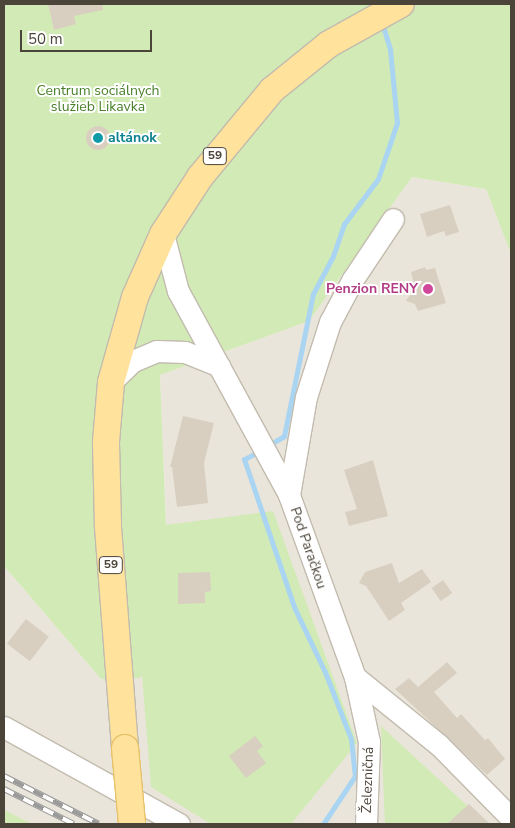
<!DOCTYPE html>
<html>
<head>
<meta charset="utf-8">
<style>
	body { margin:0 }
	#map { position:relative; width:515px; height:828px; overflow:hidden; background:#f6f3ec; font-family:"Nunito Sans",sans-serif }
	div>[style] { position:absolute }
	.residential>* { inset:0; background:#eae5da }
	.green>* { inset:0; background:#d2eab5 }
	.stream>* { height:5px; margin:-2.5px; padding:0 2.5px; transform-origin:2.5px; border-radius:2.5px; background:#a9d4f2 }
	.building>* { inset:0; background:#d8cfc1; transform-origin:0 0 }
	.round { border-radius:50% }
	.roads { filter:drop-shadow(1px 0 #c2bbae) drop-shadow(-1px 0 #c2bbae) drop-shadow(0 1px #c2bbae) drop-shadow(0 -1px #c2bbae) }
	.minor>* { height:21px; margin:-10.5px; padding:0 10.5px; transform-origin:10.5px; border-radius:10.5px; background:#fff }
	.major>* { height:26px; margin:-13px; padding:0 13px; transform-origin:13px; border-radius:13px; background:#ffe39c }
	.rail>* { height:5.5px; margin-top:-2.75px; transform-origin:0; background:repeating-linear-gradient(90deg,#fff 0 11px,#9a9a9a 0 22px); box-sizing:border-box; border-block:1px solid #9a9a9a }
	.bridges { filter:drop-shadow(1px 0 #e6c16a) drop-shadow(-1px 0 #e6c16a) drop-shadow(0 1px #e6c16a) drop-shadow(0 -1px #e6c16a) }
	.major-bridge>* { height:26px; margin:-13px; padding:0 13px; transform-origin:13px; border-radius:13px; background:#ffe39c }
	.dots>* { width:14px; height:14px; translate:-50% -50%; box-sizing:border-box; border:2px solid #fff; border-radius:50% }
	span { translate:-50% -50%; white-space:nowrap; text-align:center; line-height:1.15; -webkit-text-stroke:4px #fff; paint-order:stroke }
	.shield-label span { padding:1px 4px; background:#fff; border:1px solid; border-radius:4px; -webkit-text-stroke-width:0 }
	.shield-label { font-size:12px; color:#4b4439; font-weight:700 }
	.park-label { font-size:14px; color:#4a7f2a }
	.culture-label { font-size:14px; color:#0d838f; font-weight:700 }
	.left { translate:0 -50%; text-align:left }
	.hotel-label { font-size:14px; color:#b23c85; font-weight:700 }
	.right { translate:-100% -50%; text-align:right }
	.street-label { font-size:14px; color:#4b4439 }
	.frame { position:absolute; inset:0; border:5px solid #4b4439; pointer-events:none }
	.scale { position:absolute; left:20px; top:30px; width:132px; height:22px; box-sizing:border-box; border:2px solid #4b4439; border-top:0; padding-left:6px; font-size:15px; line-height:18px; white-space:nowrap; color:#4b4439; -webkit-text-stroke:4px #fff; paint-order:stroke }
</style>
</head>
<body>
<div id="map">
	<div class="residential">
		<i style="clip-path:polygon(412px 177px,486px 189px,511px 254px,511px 824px,4px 824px,4px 566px,101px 679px,167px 544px,160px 375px,309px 321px)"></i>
	</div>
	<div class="green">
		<i style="clip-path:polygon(4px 4px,511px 4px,511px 254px,486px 189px,412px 177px,309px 321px,160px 375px,166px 525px,273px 511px,357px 743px,291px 824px,211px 824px,151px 787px,142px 675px,140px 678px,101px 679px,4px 566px)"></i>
		<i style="clip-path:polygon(381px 726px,487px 824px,385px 824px)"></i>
		<i style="clip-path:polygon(4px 810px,32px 824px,4px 824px)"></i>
	</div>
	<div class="stream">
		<i style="left:267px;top:446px;width:20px;rotate:-30deg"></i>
		<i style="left:284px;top:436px;width:145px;rotate:-78.5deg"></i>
		<i style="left:313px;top:294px;width:43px;rotate:-62.2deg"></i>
		<i style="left:333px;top:256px;width:34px;rotate:-71deg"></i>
		<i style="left:344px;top:224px;width:56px;rotate:-52.9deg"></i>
		<i style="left:378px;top:179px;width:59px;rotate:-71.3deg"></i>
		<i style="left:397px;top:123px;width:74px;rotate:-95.4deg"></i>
		<i style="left:390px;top:49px;width:27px;rotate:-107deg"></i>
		<i style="left:260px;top:451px;width:18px;rotate:153deg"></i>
		<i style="left:244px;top:459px;width:156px;rotate:71.3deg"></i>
		<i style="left:294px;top:607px;width:72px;rotate:64.5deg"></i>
		<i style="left:325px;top:672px;width:72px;rotate:68.8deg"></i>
		<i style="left:351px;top:739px;width:37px;rotate:84deg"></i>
		<i style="left:355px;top:776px;width:58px;rotate:123.7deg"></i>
	</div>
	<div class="building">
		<i style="clip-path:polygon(48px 4px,102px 4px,103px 10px,74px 16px,76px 24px,54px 30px)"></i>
		<i class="round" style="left:86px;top:126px;width:24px;height:24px"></i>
		<i style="clip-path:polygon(450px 205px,459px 232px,446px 236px,444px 231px,427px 237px,420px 214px)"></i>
		<i style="clip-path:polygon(425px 267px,426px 270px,435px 268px,446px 303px,418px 311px,415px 304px,406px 301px,412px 292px,410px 284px,414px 284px,411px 272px)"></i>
		<i style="clip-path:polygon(183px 416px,214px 423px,204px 463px,208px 503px,177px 507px,172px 467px,170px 467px)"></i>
		<i style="clip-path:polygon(373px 460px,388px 516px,349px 526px,345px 512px,357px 509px,344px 470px)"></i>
		<i style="clip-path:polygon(392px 563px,399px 583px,422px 569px,431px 582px,401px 603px,405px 610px,389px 621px,366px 586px,359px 583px,365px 572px)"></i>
		<i style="clip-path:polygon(210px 572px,211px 591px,205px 592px,205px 603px,178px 604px,178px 573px)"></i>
		<i style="left:443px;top:580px;width:16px;height:14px;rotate:55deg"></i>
		<i style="left:26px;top:619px;width:29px;height:31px;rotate:38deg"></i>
		<i style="clip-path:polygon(447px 662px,457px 673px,434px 692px,457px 718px,461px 714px,485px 740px,488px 738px,505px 759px,487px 775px,395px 689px,409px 678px,418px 687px)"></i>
		<i style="clip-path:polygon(255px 736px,263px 746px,257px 751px,266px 763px,246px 778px,229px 756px)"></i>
		<i style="clip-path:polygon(469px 804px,490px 824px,447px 824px)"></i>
	</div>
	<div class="roads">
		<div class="minor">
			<i style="left:163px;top:234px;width:59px;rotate:75.3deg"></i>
			<i style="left:178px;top:291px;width:232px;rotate:61.4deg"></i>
			<i style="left:289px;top:495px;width:194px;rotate:70.1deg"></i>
			<i style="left:355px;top:677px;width:108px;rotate:39deg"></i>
			<i style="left:439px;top:745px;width:103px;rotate:45.4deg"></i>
			<i style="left:111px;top:382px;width:30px;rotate:-44deg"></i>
			<i style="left:133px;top:361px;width:25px;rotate:-23deg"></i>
			<i style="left:156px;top:351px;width:29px;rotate:2deg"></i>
			<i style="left:185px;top:352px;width:37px;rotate:22deg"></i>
			<i style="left:289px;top:495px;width:99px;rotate:-80.2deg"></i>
			<i style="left:306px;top:397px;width:79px;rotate:-72.3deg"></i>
			<i style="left:330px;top:322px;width:49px;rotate:-61.9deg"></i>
			<i style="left:353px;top:279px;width:72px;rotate:-56.3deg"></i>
			<i style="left:355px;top:677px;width:66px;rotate:77.8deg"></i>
			<i style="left:369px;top:742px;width:82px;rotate:92.1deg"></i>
			<i style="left:4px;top:727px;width:200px;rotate:29deg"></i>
		</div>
		<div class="major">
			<i style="left:125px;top:748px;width:224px;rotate:-94.4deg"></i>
			<i style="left:108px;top:525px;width:83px;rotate:-91.4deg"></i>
			<i style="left:106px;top:442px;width:60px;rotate:-85.2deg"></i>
			<i style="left:111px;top:382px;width:88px;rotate:-74.2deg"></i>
			<i style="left:135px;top:297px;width:69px;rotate:-66deg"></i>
			<i style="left:163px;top:234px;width:68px;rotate:-57deg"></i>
			<i style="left:200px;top:177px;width:113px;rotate:-50.4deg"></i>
			<i style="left:272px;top:90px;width:73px;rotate:-38.9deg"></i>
			<i style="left:329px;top:44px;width:82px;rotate:-29.1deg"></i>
		</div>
	</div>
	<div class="rail">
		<i style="left:4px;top:776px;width:106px;rotate:26.8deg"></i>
		<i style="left:4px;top:789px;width:78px;rotate:26.6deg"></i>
	</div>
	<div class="bridges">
		<div class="major-bridge">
			<i style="left:125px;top:748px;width:76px;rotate:84.7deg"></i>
		</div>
	</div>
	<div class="dots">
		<i style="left:98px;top:138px;background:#0f9aa8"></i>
		<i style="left:428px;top:289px;background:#d1479c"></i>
	</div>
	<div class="shield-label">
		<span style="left:215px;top:156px">59</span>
		<span style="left:111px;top:565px">59</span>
	</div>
	<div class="park-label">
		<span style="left:98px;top:99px">Centrum sociálnych<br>služieb Likavka</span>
	</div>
	<div class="culture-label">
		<span class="left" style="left:108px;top:138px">altánok</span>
	</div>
	<div class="hotel-label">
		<span class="right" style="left:418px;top:289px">Penzion RENY</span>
	</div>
	<div class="street-label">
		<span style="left:308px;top:548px;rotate:71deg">Pod Paračkou</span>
		<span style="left:368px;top:780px;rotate:-88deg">Železničná</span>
	</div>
	<div class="frame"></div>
	<div class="scale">50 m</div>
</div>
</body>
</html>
